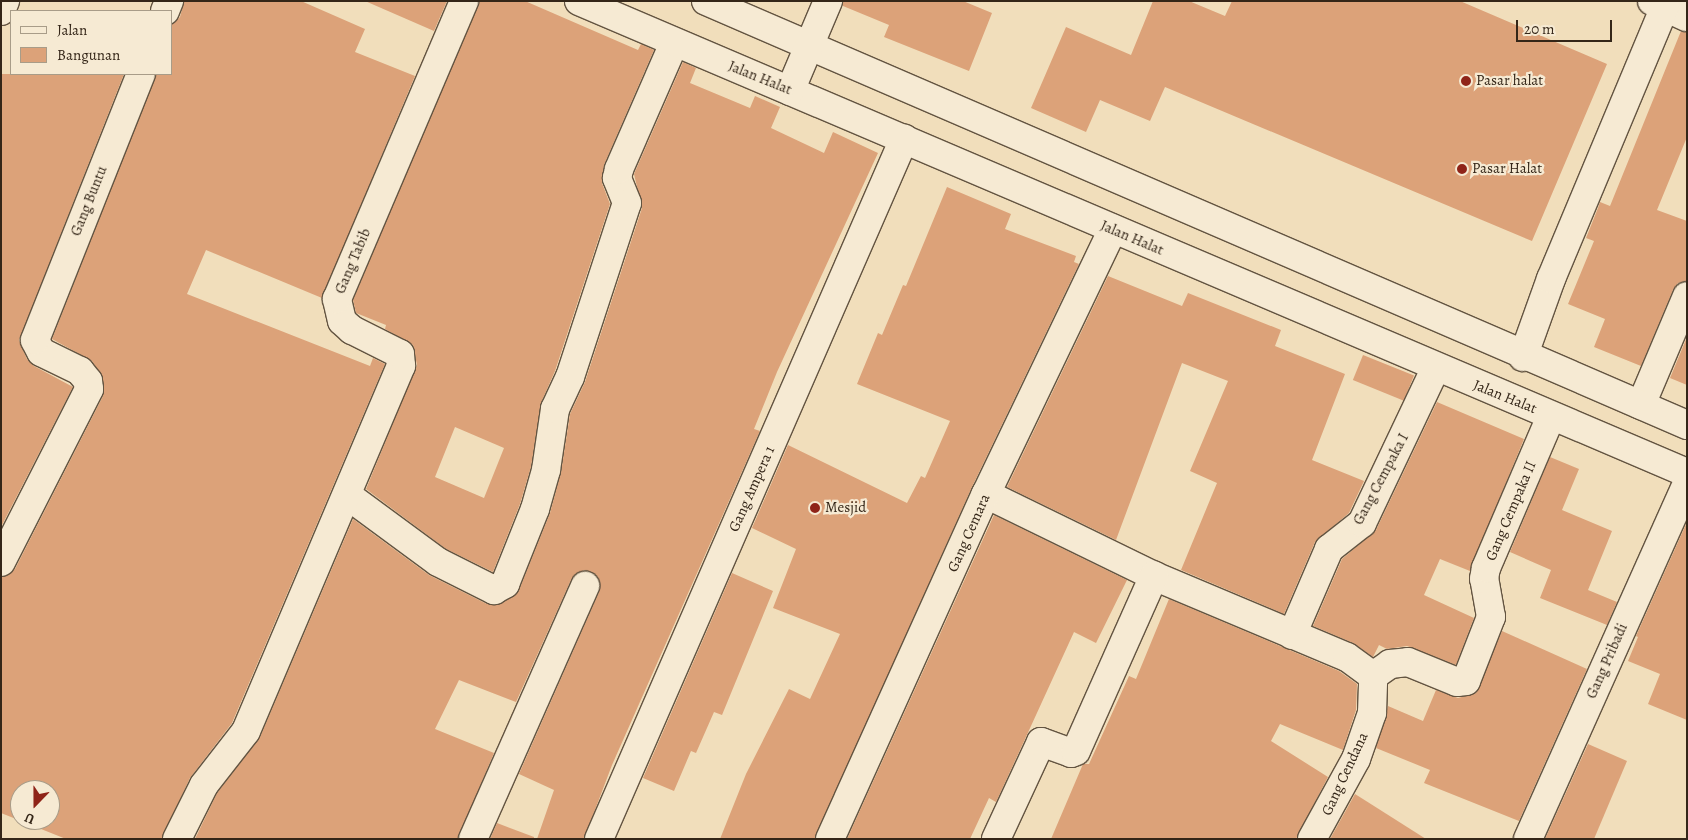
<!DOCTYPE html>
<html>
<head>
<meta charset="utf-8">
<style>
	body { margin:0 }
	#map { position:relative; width:1688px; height:840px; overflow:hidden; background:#f1debb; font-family:Alegreya,serif }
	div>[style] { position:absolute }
	.building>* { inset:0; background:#dca279; transform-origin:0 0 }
	.roads { filter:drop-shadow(1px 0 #635441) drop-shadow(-1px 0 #635441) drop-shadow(0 1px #635441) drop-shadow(0 -1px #635441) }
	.street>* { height:28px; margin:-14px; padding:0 14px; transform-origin:14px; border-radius:14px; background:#f6ead3 }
	.secondary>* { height:28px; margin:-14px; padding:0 14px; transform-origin:14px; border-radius:14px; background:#f6ead3 }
	.dots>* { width:14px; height:14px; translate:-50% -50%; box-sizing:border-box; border:2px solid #f6ead3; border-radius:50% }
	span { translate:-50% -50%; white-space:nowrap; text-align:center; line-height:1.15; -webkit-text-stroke:4.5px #f6ead3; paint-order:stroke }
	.street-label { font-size:15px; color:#342618 }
	.poi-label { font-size:15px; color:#342618 }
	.left { translate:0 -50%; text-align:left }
	.frame { position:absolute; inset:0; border:2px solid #342618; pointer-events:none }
	.legend { position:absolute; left:10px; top:10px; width:162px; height:65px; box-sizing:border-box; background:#f6ead3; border:1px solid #a89c88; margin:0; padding:6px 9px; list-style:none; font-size:15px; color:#342618 }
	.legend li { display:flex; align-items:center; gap:10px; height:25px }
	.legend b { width:25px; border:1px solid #a89c88 }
	.north { position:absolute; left:10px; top:780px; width:50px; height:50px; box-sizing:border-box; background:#f6ead3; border:1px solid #a89c88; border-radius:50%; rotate:202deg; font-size:14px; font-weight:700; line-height:20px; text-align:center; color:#342618 }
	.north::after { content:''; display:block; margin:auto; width:18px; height:22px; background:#8f2418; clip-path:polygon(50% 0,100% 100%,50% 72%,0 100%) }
	.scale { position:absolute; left:1516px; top:20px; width:96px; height:22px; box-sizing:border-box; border:2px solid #342618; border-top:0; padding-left:6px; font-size:15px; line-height:18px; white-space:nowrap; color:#342618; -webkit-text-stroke:4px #f6ead3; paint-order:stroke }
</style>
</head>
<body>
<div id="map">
	<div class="building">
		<i style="clip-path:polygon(evenodd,184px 1px,301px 1px,365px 29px,355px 52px,415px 76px,322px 298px,206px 250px,187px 294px,370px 366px,373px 358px,385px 364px,232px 723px,190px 778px,162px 839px,66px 839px,1px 813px,1px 578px,15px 569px,103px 396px,103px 379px,92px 361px,52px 339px,156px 74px,171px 74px,171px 25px,180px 17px,184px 1px,20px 790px,50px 790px,50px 820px,20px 820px,20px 790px)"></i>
		<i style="clip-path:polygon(365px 1px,447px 1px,434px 31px)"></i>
		<i style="clip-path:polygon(evenodd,479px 1px,525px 1px,638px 50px,641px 44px,654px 50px,604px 165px,602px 183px,610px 204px,555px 371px,541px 403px,531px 467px,520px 504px,493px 572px,446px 549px,366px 489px,417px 365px,413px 345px,385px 329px,386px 325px,356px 313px,353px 300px,479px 1px,455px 427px,504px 448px,484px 498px,435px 477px,455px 427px)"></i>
		<i style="clip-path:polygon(843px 1px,963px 1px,992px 13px,969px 71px,884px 37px,889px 25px,843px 6px)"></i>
		<i style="clip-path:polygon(1153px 1px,1189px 1px,1225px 16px,1232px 1px,1460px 1px,1607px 64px,1532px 241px,1165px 87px,1150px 121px,1100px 100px,1086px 132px,1031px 108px,1066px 27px,1131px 55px)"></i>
		<i style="clip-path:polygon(1681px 31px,1687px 32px,1687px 137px,1657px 210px,1687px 221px,1687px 281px,1678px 283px,1673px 290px,1641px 366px,1594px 347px,1605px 319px,1568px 304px,1594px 241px,1586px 238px,1598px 208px,1600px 202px,1610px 206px)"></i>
		<i style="clip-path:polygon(683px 62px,696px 68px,690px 83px,750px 108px,755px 96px,780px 107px,771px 128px,824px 153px,833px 132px,878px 153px,777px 372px,754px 429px,760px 431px,612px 765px,584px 839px,537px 839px,554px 790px,519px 774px,599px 592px,598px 577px,584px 570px,571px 580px,516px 702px,459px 680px,435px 729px,494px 753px,458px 839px,195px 839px,217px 793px,260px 737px,353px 519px,429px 575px,487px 604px,501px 604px,519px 590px,550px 513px,561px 472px,570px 414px,585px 382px,642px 208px,634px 174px)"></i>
		<i style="clip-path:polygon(1px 74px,124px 74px,19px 340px,27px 359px,34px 366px,73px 387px,1px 527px)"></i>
		<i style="clip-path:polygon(947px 187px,1011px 214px,1005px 229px,1076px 256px,1074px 262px,1079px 264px,972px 487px,815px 839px,720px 839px,746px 774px,789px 689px,810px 699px,840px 634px,773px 608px,796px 549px,752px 528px,788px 445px,907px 503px,921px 476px,925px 478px,950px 421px,857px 384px,878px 333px,882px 335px,903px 285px,906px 286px)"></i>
		<i style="clip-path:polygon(1108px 276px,1182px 306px,1188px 293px,1281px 330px,1275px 346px,1345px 374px,1312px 460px,1364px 481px,1349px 513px,1315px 542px,1284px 614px,1181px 570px,1217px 483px,1190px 471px,1228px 381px,1182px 363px,1116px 540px,1007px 487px)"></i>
		<i style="clip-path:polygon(1687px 337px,1687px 385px,1670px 378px)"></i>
		<i style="left:1363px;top:355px;width:55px;height:27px;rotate:22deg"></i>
		<i style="clip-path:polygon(1437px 402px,1524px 439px,1470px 571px,1440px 559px,1424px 595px,1474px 618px,1456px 665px,1407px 646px,1387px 649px,1379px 645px,1373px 657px,1353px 643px,1313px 626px,1342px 559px,1376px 530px)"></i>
		<i style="clip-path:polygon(1550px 457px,1579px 469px,1562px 510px,1612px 531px,1588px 590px,1617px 602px,1607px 625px,1540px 598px,1551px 570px,1510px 552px)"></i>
		<i style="clip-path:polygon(994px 515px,1127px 580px,1096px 643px,1074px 632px,998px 798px,996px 802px,989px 798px,970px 839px,847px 839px)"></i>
		<i style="clip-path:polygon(1687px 522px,1687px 720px,1648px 704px,1660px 674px,1628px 661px,1638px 637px,1636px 636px)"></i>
		<i style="clip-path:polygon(732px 573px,773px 591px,722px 715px,714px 712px,696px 753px,691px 751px,674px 791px,643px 778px)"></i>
		<i style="clip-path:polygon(1169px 599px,1339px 671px,1357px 684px,1356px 710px,1343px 750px,1280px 724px,1271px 741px,1328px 777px,1296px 839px,1051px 839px,1083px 764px,1089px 764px,1129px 676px,1136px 679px)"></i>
		<i style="clip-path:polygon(1502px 631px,1587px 669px,1519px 821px,1424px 783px,1430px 770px,1376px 748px,1388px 706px,1423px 721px,1436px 690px,1458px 698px,1476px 693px)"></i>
		<i style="clip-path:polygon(1588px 744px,1627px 761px,1594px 839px,1545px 839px)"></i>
		<i style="clip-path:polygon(1355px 794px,1374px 806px,1426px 839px,1330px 839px)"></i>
		<i style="clip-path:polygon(497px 823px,534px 837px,534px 839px,490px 839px)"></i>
	</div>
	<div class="roads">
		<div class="street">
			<i style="left:1652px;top:1px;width:38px;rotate:25deg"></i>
			<i style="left:1px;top:11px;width:11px;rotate:-68deg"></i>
			<i style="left:165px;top:11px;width:11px;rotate:-68deg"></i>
			<i style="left:1523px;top:357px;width:83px;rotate:-70.3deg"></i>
			<i style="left:1551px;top:279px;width:295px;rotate:-67.3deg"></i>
			<i style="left:1641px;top:405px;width:118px;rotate:-67.1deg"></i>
			<i style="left:986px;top:494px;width:187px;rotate:26deg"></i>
			<i style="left:1154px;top:576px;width:209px;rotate:22.8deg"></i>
			<i style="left:1347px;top:657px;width:32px;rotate:36deg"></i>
			<i style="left:347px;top:495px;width:113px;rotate:36.4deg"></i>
			<i style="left:438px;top:562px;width:63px;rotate:26.6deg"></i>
			<i style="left:494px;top:590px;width:13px;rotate:-29deg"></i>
			<i style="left:505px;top:584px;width:81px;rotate:-68.2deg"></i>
			<i style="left:535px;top:509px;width:41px;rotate:-74.2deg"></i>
			<i style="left:546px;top:470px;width:62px;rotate:-81.6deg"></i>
			<i style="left:555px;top:409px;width:35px;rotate:-65deg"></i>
			<i style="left:570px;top:377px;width:183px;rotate:-71.9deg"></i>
			<i style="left:627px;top:203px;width:27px;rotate:-112deg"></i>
			<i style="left:617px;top:178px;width:9px;rotate:-77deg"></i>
			<i style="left:619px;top:169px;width:137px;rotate:-66.4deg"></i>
			<i style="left:1px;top:562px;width:194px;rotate:-63deg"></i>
			<i style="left:89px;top:389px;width:8px;rotate:-97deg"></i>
			<i style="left:88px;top:381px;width:13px;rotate:-129deg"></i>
			<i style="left:80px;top:371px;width:43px;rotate:-154deg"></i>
			<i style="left:41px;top:352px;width:13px;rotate:-117deg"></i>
			<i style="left:35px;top:340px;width:286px;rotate:-68.3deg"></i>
			<i style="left:1292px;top:635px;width:94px;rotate:-66.7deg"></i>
			<i style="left:1329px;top:549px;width:42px;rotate:-38.2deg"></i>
			<i style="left:1362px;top:523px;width:170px;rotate:-64.6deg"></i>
			<i style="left:1373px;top:676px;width:21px;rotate:-35deg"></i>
			<i style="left:1390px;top:664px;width:18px;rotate:-6deg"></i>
			<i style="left:1408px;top:662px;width:53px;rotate:22.2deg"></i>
			<i style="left:1457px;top:682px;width:9px;rotate:-6deg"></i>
			<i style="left:1466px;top:681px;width:69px;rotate:-68.7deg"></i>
			<i style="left:1491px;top:617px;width:39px;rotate:-100deg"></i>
			<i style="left:1484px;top:579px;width:11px;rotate:-80deg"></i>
			<i style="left:1486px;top:568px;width:165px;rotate:-66.8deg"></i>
			<i style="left:177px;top:839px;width:60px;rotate:-63.4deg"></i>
			<i style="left:204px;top:785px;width:68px;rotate:-52.1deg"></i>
			<i style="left:246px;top:731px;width:397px;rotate:-67deg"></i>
			<i style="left:401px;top:366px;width:12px;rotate:-95deg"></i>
			<i style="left:400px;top:354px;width:54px;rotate:-153.4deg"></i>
			<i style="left:352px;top:330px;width:13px;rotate:-138deg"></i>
			<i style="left:342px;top:321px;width:23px;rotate:-103deg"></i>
			<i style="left:337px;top:299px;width:324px;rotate:-66.9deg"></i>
			<i style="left:473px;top:839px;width:277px;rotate:-66.1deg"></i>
			<i style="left:599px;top:839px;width:764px;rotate:-66.46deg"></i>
			<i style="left:830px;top:839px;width:379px;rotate:-65.7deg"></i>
			<i style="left:986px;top:494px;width:294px;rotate:-64.4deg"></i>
			<i style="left:996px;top:839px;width:107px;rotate:-65.1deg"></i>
			<i style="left:1041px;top:742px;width:32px;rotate:20deg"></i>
			<i style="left:1071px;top:753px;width:5px;rotate:-22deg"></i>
			<i style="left:1076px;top:751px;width:192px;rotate:-66deg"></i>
			<i style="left:1312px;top:839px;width:91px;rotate:-61.2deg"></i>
			<i style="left:1356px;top:759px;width:49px;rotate:-70.8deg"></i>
			<i style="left:1372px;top:713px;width:37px;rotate:-88deg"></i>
			<i style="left:1528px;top:839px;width:390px;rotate:-65.9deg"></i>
		</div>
		<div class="secondary">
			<i style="left:579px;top:1px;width:1204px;rotate:23.07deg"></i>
			<i style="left:706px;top:1px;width:1069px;rotate:23.37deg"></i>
			<i style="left:790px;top:91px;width:98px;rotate:-67.1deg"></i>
		</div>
	</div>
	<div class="dots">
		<i style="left:1466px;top:81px;background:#8f2418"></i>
		<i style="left:1462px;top:169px;background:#8f2418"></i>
		<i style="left:815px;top:508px;background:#8f2418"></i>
	</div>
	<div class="street-label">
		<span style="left:760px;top:78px;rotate:22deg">Jalan Halat</span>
		<span style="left:89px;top:201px;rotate:-68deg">Gang Buntu</span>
		<span style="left:1132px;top:238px;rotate:23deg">Jalan Halat</span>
		<span style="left:353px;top:261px;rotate:-67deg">Gang Tabib</span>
		<span style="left:1505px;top:397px;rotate:22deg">Jalan Halat</span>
		<span style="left:1381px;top:479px;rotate:-62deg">Gang Cempaka I</span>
		<span style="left:752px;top:489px;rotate:-66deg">Gang Ampera 1</span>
		<span style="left:1511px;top:511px;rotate:-67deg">Gang Cempaka II</span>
		<span style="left:969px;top:533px;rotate:-66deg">Gang Cemara</span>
		<span style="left:1607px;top:661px;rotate:-66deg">Gang Pribadi</span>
		<span style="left:1345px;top:774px;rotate:-65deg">Gang Cendana</span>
	</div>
	<div class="poi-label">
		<span class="left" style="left:1476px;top:81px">Pasar halat</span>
		<span class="left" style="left:1472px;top:169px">Pasar Halat</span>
		<span class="left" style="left:825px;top:508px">Mesjid</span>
	</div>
	<div class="frame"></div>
	<ul class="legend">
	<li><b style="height:6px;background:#f6ead3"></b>Jalan</li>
	<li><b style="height:14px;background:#dca279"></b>Bangunan</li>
	</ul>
	<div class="north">U</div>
	<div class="scale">20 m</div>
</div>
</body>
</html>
